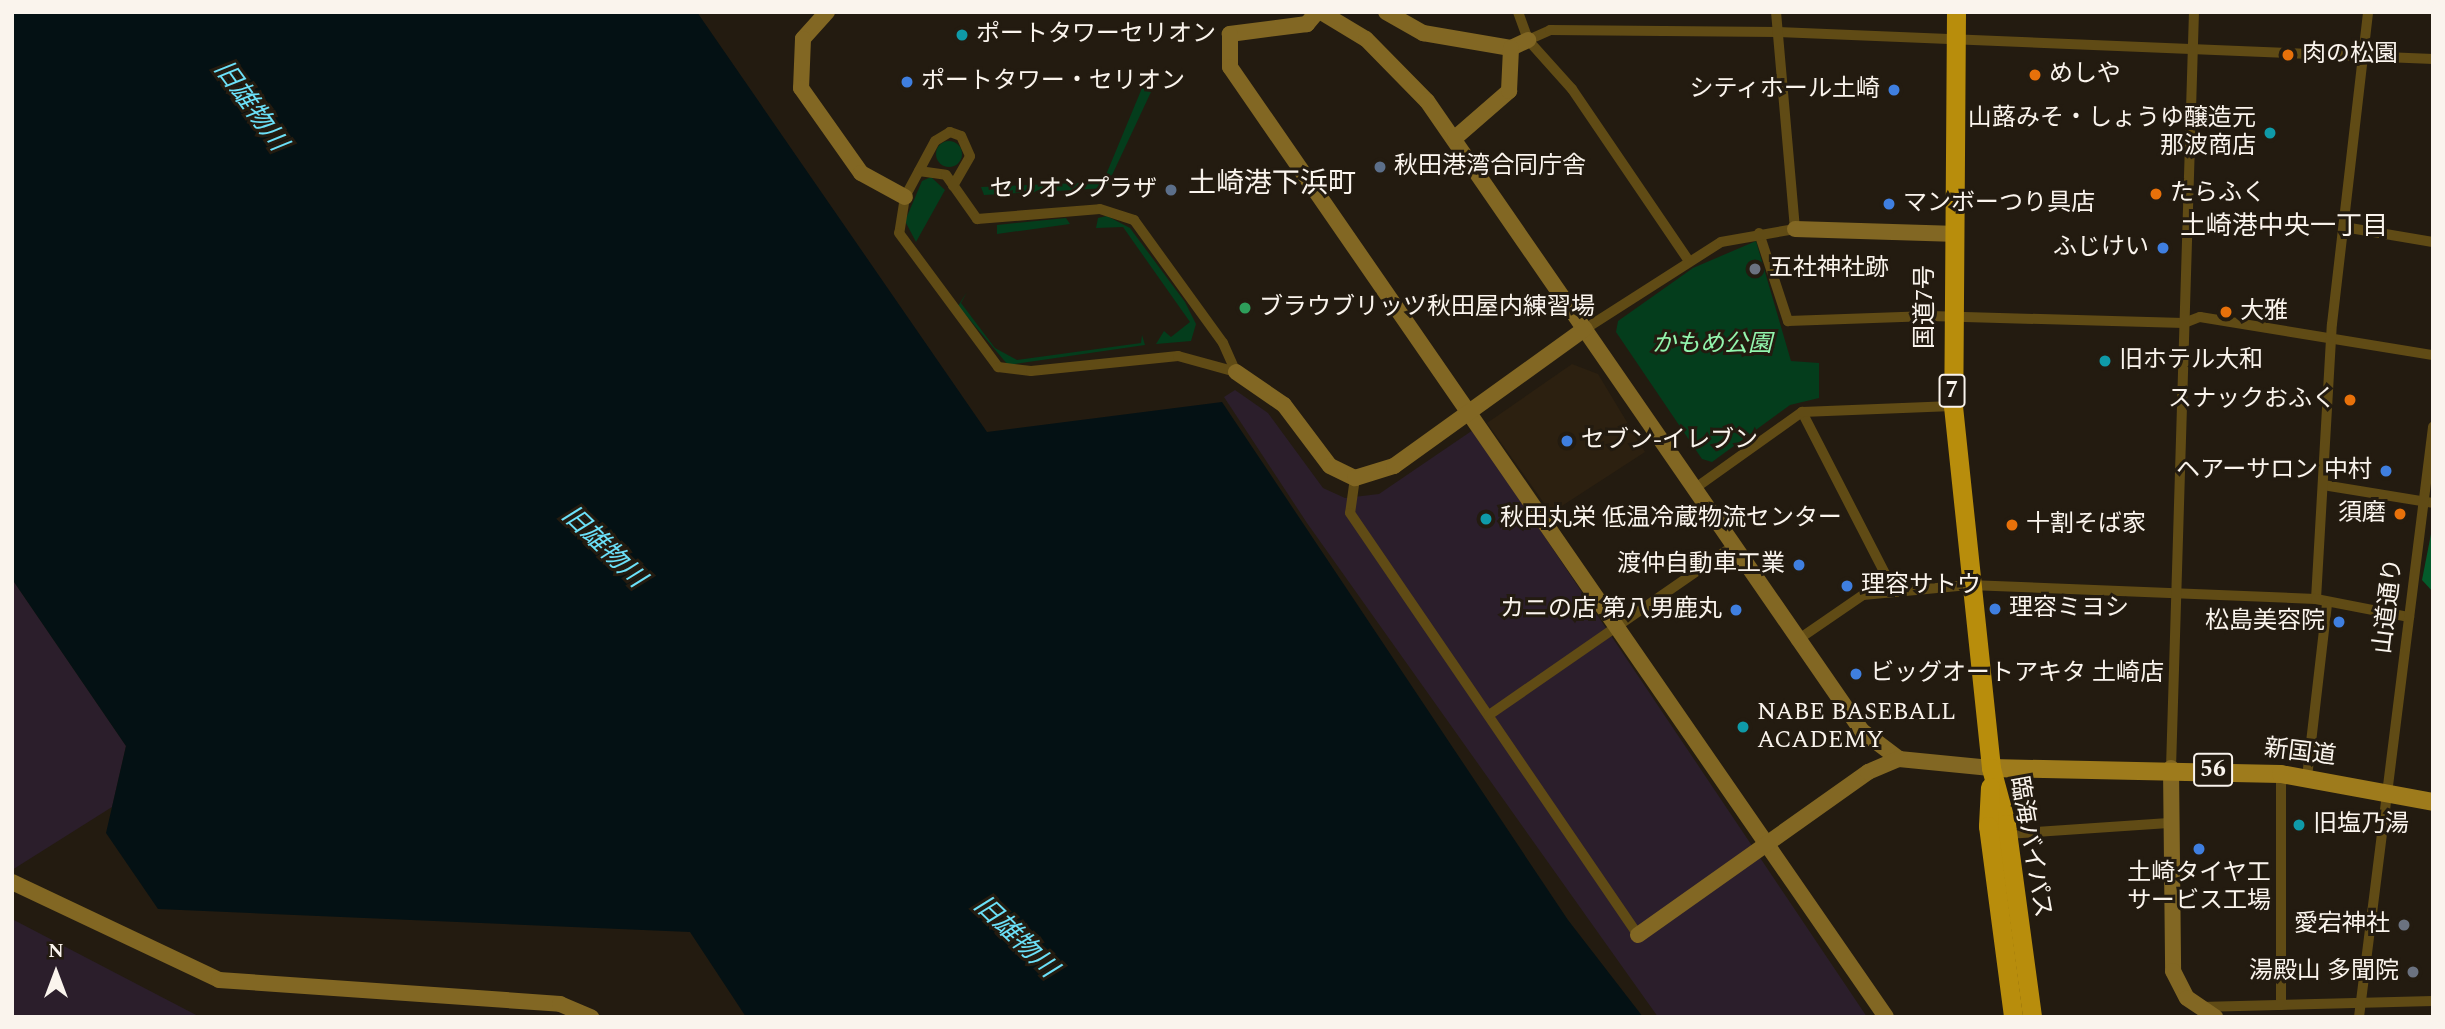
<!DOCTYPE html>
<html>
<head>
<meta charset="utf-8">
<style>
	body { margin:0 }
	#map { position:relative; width:2445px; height:1029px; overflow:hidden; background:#231b10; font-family:Spectral,"Noto Sans JP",serif }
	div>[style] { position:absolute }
	.built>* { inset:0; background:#2c2010 }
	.industrial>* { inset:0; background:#2b1e2b }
	.green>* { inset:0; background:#043d1c }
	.round { border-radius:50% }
	.forest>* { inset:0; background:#045b2b }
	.water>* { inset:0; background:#041114 }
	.street>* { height:10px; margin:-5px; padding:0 5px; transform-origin:5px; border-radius:5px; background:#604b15 }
	.secondary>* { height:16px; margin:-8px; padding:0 8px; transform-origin:8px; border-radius:8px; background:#826723 }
	.primary>* { height:18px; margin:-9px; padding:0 9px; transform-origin:9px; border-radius:9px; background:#9e7b1c }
	.highway>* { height:19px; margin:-9.5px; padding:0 9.5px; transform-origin:9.5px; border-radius:9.5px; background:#b88d0c }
	.dots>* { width:19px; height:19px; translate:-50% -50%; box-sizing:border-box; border:4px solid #231b10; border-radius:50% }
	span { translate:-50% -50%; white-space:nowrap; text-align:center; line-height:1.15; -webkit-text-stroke:6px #231b10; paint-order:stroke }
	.shield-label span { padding:2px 5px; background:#231b10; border:2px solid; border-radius:5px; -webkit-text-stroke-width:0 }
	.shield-label { font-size:23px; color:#faf4ed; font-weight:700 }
	.poi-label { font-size:24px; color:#faf4ed }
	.left { translate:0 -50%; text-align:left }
	.right { translate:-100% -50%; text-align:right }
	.street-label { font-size:24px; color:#faf4ed }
	.park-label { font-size:24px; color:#93f6ae; font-style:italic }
	.water-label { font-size:26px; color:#6ce1f9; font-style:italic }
	.neighbourhood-label { font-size:26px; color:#faf4ed }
	.quarter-label { font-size:28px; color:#faf4ed }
	.frame { position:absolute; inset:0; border:14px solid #faf4ed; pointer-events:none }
	.north { position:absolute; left:21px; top:938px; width:70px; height:70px; -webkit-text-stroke:5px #231b10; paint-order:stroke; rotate:0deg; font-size:19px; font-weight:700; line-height:28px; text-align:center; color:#faf4ed }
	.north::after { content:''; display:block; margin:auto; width:24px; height:32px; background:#faf4ed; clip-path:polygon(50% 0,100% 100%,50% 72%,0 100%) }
</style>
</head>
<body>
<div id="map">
	<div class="built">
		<i style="clip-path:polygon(1572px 364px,1598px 374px,1645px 452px,1551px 513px,1487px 423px)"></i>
	</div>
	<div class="industrial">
		<i style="clip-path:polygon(1235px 390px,1268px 413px,1323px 488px,1345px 498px,1379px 494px,1473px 430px,1867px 1017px,1658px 1017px,1307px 523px,1224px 397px)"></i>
		<i style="clip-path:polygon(12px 579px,126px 746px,112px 807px,12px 870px)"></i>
		<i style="clip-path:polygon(12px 919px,200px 1017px,12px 1017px)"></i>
	</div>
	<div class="green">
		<i style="clip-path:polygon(1142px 88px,1151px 92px,1106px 188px,984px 195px,981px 187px,1103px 182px)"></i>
		<i class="round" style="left:936px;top:141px;width:26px;height:26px"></i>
		<i style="clip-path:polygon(931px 177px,945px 190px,916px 242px,905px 221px,922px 181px)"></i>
		<i style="clip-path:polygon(1107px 216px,1130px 228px,1185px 302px,1196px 324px,1191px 341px,1156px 344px,1164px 331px,1171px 337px,1190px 322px,1123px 227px,1096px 228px,1098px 218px)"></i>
		<i style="clip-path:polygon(1066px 218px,1070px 224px,997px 234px,997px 225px)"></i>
		<i style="clip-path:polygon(1756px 241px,1791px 361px,1819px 363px,1819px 398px,1790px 405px,1712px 462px,1702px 459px,1616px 332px,1618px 321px,1693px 268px)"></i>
		<i style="clip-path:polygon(967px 292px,961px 303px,995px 348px,1017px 360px,1141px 343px,1142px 335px,1145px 345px,1008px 365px,958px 306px)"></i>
	</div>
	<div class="forest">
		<i style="clip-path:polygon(2431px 534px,2433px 535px,2433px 592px,2422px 580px)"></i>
	</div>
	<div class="water">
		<i style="clip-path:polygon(12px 12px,697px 12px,987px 432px,1222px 402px,1568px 920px,1643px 1017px,746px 1017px,690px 932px,158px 909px,106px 833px,126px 746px,12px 579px)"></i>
	</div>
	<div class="street">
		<i style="left:1518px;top:12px;width:30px;rotate:70deg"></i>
		<i style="left:1528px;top:40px;width:66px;rotate:48.1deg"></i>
		<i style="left:1572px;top:89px;width:207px;rotate:55.8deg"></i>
		<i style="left:1528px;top:40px;width:24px;rotate:-24deg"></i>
		<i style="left:1550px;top:30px;width:227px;rotate:0.5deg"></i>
		<i style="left:1777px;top:32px;width:657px;rotate:2.36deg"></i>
		<i style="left:919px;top:171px;width:27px;rotate:8deg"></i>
		<i style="left:946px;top:175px;width:54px;rotate:54.8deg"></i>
		<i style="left:977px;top:219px;width:123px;rotate:-4.6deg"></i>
		<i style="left:1100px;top:209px;width:36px;rotate:18deg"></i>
		<i style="left:1134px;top:220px;width:152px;rotate:54.1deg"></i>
		<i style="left:1223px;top:343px;width:32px;rotate:66deg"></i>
		<i style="left:953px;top:186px;width:34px;rotate:-60deg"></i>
		<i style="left:970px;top:156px;width:22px;rotate:-114deg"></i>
		<i style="left:961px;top:136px;width:12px;rotate:-160deg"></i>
		<i style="left:950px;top:132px;width:17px;rotate:149deg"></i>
		<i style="left:935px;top:141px;width:64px;rotate:118.2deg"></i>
		<i style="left:905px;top:197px;width:36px;rotate:99deg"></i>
		<i style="left:899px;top:233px;width:167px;rotate:53.5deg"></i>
		<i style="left:998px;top:367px;width:33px;rotate:7deg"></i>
		<i style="left:1031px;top:371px;width:148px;rotate:-5.8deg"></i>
		<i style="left:1178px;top:356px;width:60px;rotate:15.4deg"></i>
		<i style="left:2344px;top:227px;width:90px;rotate:9.6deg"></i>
		<i style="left:1759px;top:233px;width:93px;rotate:71.8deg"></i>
		<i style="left:1788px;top:321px;width:142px;rotate:-2deg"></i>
		<i style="left:1930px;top:316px;width:254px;rotate:1.6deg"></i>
		<i style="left:2184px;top:323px;width:17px;rotate:-21deg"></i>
		<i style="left:2200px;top:317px;width:236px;rotate:9.3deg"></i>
		<i style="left:1585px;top:329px;width:161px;rotate:-32.6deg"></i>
		<i style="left:1721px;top:242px;width:75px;rotate:-10deg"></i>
		<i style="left:1795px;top:229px;width:218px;rotate:-95deg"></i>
		<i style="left:1802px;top:412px;width:201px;rotate:62.8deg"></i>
		<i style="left:1355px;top:478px;width:35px;rotate:98deg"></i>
		<i style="left:1350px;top:513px;width:511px;rotate:55.69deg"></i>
		<i style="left:2323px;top:485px;width:111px;rotate:9.3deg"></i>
		<i style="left:1694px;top:489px;width:133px;rotate:-35.5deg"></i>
		<i style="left:1802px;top:412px;width:151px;rotate:-2.3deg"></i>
		<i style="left:2316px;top:599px;width:275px;rotate:-86.7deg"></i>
		<i style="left:2332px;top:324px;width:314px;rotate:-83.4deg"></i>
		<i style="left:1796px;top:641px;width:81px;rotate:-34.5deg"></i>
		<i style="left:1863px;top:595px;width:106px;rotate:-5.4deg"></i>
		<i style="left:1969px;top:585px;width:347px;rotate:2.3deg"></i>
		<i style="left:2316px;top:599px;width:95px;rotate:11deg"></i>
		<i style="left:1489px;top:715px;width:295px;rotate:-34.7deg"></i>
		<i style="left:2171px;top:768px;width:756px;rotate:-88.26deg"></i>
		<i style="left:2307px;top:777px;width:173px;rotate:-83.4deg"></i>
		<i style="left:2007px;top:834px;width:162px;rotate:-3.9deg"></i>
		<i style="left:2281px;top:1005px;width:231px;rotate:-90deg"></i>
		<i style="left:2200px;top:1007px;width:233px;rotate:-1.5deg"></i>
		<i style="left:2359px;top:1017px;width:595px;rotate:-82.85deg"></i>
	</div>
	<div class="secondary">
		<i style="left:827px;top:12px;width:36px;rotate:132deg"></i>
		<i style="left:803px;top:39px;width:49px;rotate:92.3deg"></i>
		<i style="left:801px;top:88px;width:104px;rotate:54.8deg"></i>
		<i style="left:861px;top:173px;width:50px;rotate:28.6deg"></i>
		<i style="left:1317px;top:12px;width:16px;rotate:130deg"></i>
		<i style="left:1307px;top:24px;width:78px;rotate:172.6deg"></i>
		<i style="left:1230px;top:34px;width:33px;rotate:90deg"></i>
		<i style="left:1230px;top:67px;width:1154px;rotate:55.37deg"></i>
		<i style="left:1321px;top:12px;width:52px;rotate:31deg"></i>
		<i style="left:1366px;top:39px;width:87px;rotate:45.5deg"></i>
		<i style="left:1427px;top:101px;width:766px;rotate:55.38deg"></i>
		<i style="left:1862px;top:731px;width:46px;rotate:37.1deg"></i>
		<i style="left:1899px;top:759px;width:92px;rotate:5.6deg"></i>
		<i style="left:1386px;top:12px;width:43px;rotate:29.6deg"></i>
		<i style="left:1423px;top:33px;width:89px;rotate:9.7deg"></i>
		<i style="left:1511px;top:48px;width:19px;rotate:-25deg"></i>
		<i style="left:1455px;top:138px;width:72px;rotate:-41deg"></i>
		<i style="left:1509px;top:91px;width:43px;rotate:-87.3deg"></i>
		<i style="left:1795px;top:229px;width:155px;rotate:1.8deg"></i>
		<i style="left:1236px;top:372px;width:58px;rotate:34.5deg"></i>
		<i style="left:1284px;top:405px;width:76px;rotate:53deg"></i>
		<i style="left:1330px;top:466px;width:28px;rotate:26deg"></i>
		<i style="left:1355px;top:478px;width:41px;rotate:-17.1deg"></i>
		<i style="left:1394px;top:466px;width:235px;rotate:-35.7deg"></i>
		<i style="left:2171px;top:768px;width:203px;rotate:89.4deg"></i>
		<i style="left:2173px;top:971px;width:30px;rotate:63deg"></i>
		<i style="left:2187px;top:998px;width:34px;rotate:34deg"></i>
		<i style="left:12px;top:882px;width:229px;rotate:25.3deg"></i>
		<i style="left:219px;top:980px;width:342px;rotate:4deg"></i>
		<i style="left:560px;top:1004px;width:34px;rotate:23deg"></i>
		<i style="left:1638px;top:935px;width:282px;rotate:-35.3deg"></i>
		<i style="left:1868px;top:772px;width:34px;rotate:-23deg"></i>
	</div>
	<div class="primary">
		<i style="left:1991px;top:768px;width:290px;rotate:1.2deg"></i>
		<i style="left:2281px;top:774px;width:155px;rotate:10.4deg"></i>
	</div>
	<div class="highway">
		<i style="left:1956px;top:12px;width:394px;rotate:90.4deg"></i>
		<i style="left:1953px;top:406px;width:364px;rotate:84deg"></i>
		<i style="left:1991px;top:768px;width:58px;rotate:75deg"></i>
		<i style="left:2006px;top:824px;width:195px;rotate:82.3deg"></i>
		<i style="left:1990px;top:787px;width:39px;rotate:93deg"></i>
		<i style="left:1988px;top:826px;width:193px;rotate:82.5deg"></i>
	</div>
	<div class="dots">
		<i style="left:962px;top:35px;background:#0f9aa8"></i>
		<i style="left:2288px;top:55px;background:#e8710a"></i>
		<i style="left:2035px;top:75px;background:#e8710a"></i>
		<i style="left:907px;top:82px;background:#3f7fe0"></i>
		<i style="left:1894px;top:90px;background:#3f7fe0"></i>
		<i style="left:2270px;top:133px;background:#0f9aa8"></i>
		<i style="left:1380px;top:167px;background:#5c6f8a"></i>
		<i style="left:1171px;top:190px;background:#5c6f8a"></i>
		<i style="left:2156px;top:194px;background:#e8710a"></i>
		<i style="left:1889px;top:204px;background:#3f7fe0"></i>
		<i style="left:2163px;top:248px;background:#3f7fe0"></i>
		<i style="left:1755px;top:269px;background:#6b7280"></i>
		<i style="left:1245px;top:308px;background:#2e9e5b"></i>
		<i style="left:2226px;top:312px;background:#e8710a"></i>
		<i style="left:2105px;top:361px;background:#0f9aa8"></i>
		<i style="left:2350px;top:400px;background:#e8710a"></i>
		<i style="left:1567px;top:441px;background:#3f7fe0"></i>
		<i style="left:2386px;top:471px;background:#3f7fe0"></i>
		<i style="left:2400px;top:514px;background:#e8710a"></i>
		<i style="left:1486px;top:519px;background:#0f9aa8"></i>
		<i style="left:2012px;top:525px;background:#e8710a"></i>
		<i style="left:1799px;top:565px;background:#3f7fe0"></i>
		<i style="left:1847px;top:586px;background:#3f7fe0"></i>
		<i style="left:1995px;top:609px;background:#3f7fe0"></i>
		<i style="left:1736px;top:610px;background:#3f7fe0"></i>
		<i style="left:2339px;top:622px;background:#3f7fe0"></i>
		<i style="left:1856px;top:674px;background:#3f7fe0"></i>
		<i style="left:1743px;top:727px;background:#0f9aa8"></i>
		<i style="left:2299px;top:825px;background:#0f9aa8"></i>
		<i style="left:2199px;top:849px;background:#3f7fe0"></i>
		<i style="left:2404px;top:925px;background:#6b7280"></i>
		<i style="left:2413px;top:972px;background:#6b7280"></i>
	</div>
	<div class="shield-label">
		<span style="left:1952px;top:391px">7</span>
		<span style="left:2213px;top:770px">56</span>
	</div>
	<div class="poi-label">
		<span class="left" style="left:976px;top:35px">ポートタワーセリオン</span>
		<span class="left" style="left:2302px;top:55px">肉の松園</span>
		<span class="left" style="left:2049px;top:75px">めしや</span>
		<span class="left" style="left:921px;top:82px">ポートタワー・セリオン</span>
		<span class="right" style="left:1880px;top:90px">シティホール土崎</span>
		<span class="right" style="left:2256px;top:133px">山蕗みそ・しょうゆ醸造元<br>那波商店</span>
		<span class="left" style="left:1394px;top:167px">秋田港湾合同庁舎</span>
		<span class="right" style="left:1157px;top:190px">セリオンプラザ</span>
		<span class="left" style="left:2170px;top:194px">たらふく</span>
		<span class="left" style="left:1903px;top:204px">マンボーつり具店</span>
		<span class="right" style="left:2149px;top:248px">ふじけい</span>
		<span class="left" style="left:1769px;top:269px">五社神社跡</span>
		<span class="left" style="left:1259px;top:308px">ブラウブリッツ秋田屋内練習場</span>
		<span class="left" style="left:2240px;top:312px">大雅</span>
		<span class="left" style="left:2119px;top:361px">旧ホテル大和</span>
		<span class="right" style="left:2336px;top:400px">スナックおふく</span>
		<span class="left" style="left:1581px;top:441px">セブン-イレブン</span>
		<span class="right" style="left:2372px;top:471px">ヘアーサロン 中村</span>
		<span class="right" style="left:2386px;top:514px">須磨</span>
		<span class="left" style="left:1500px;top:519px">秋田丸栄 低温冷蔵物流センター</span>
		<span class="left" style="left:2026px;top:525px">十割そば家</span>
		<span class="right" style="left:1785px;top:565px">渡仲自動車工業</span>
		<span class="left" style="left:1861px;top:586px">理容サトウ</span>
		<span class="left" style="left:2009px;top:609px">理容ミヨシ</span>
		<span class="right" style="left:1722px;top:610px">カニの店 第八男鹿丸</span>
		<span class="right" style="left:2325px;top:622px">松島美容院</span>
		<span class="left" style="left:1870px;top:674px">ビッグオートアキタ 土崎店</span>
		<span class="left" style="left:1757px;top:727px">NABE BASEBALL<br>ACADEMY</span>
		<span class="left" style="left:2313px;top:825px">旧塩乃湯</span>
		<span style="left:2199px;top:888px">土崎タイヤ工<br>サービス工場</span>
		<span class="right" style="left:2390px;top:925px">愛宕神社</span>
		<span class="right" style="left:2399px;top:972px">湯殿山 多聞院</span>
	</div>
	<div class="street-label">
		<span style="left:1926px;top:307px;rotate:-90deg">国道7号</span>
		<span style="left:2389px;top:606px;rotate:-83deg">山道通り</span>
		<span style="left:2300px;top:753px;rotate:7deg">新国道</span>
		<span style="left:2030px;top:847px;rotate:80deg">臨海バイパス</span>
	</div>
	<div class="park-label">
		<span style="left:1712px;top:345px">かもめ公園</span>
	</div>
	<div class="water-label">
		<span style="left:250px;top:106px;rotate:54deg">旧雄物川</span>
		<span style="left:603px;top:547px;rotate:44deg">旧雄物川</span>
		<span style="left:1015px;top:937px;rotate:44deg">旧雄物川</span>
	</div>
	<div class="neighbourhood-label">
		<span style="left:2284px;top:227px">土崎港中央一丁目</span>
	</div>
	<div class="quarter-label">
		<span style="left:1272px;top:184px">土崎港下浜町</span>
	</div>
	<div class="frame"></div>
	<div class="north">N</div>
</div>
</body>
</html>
